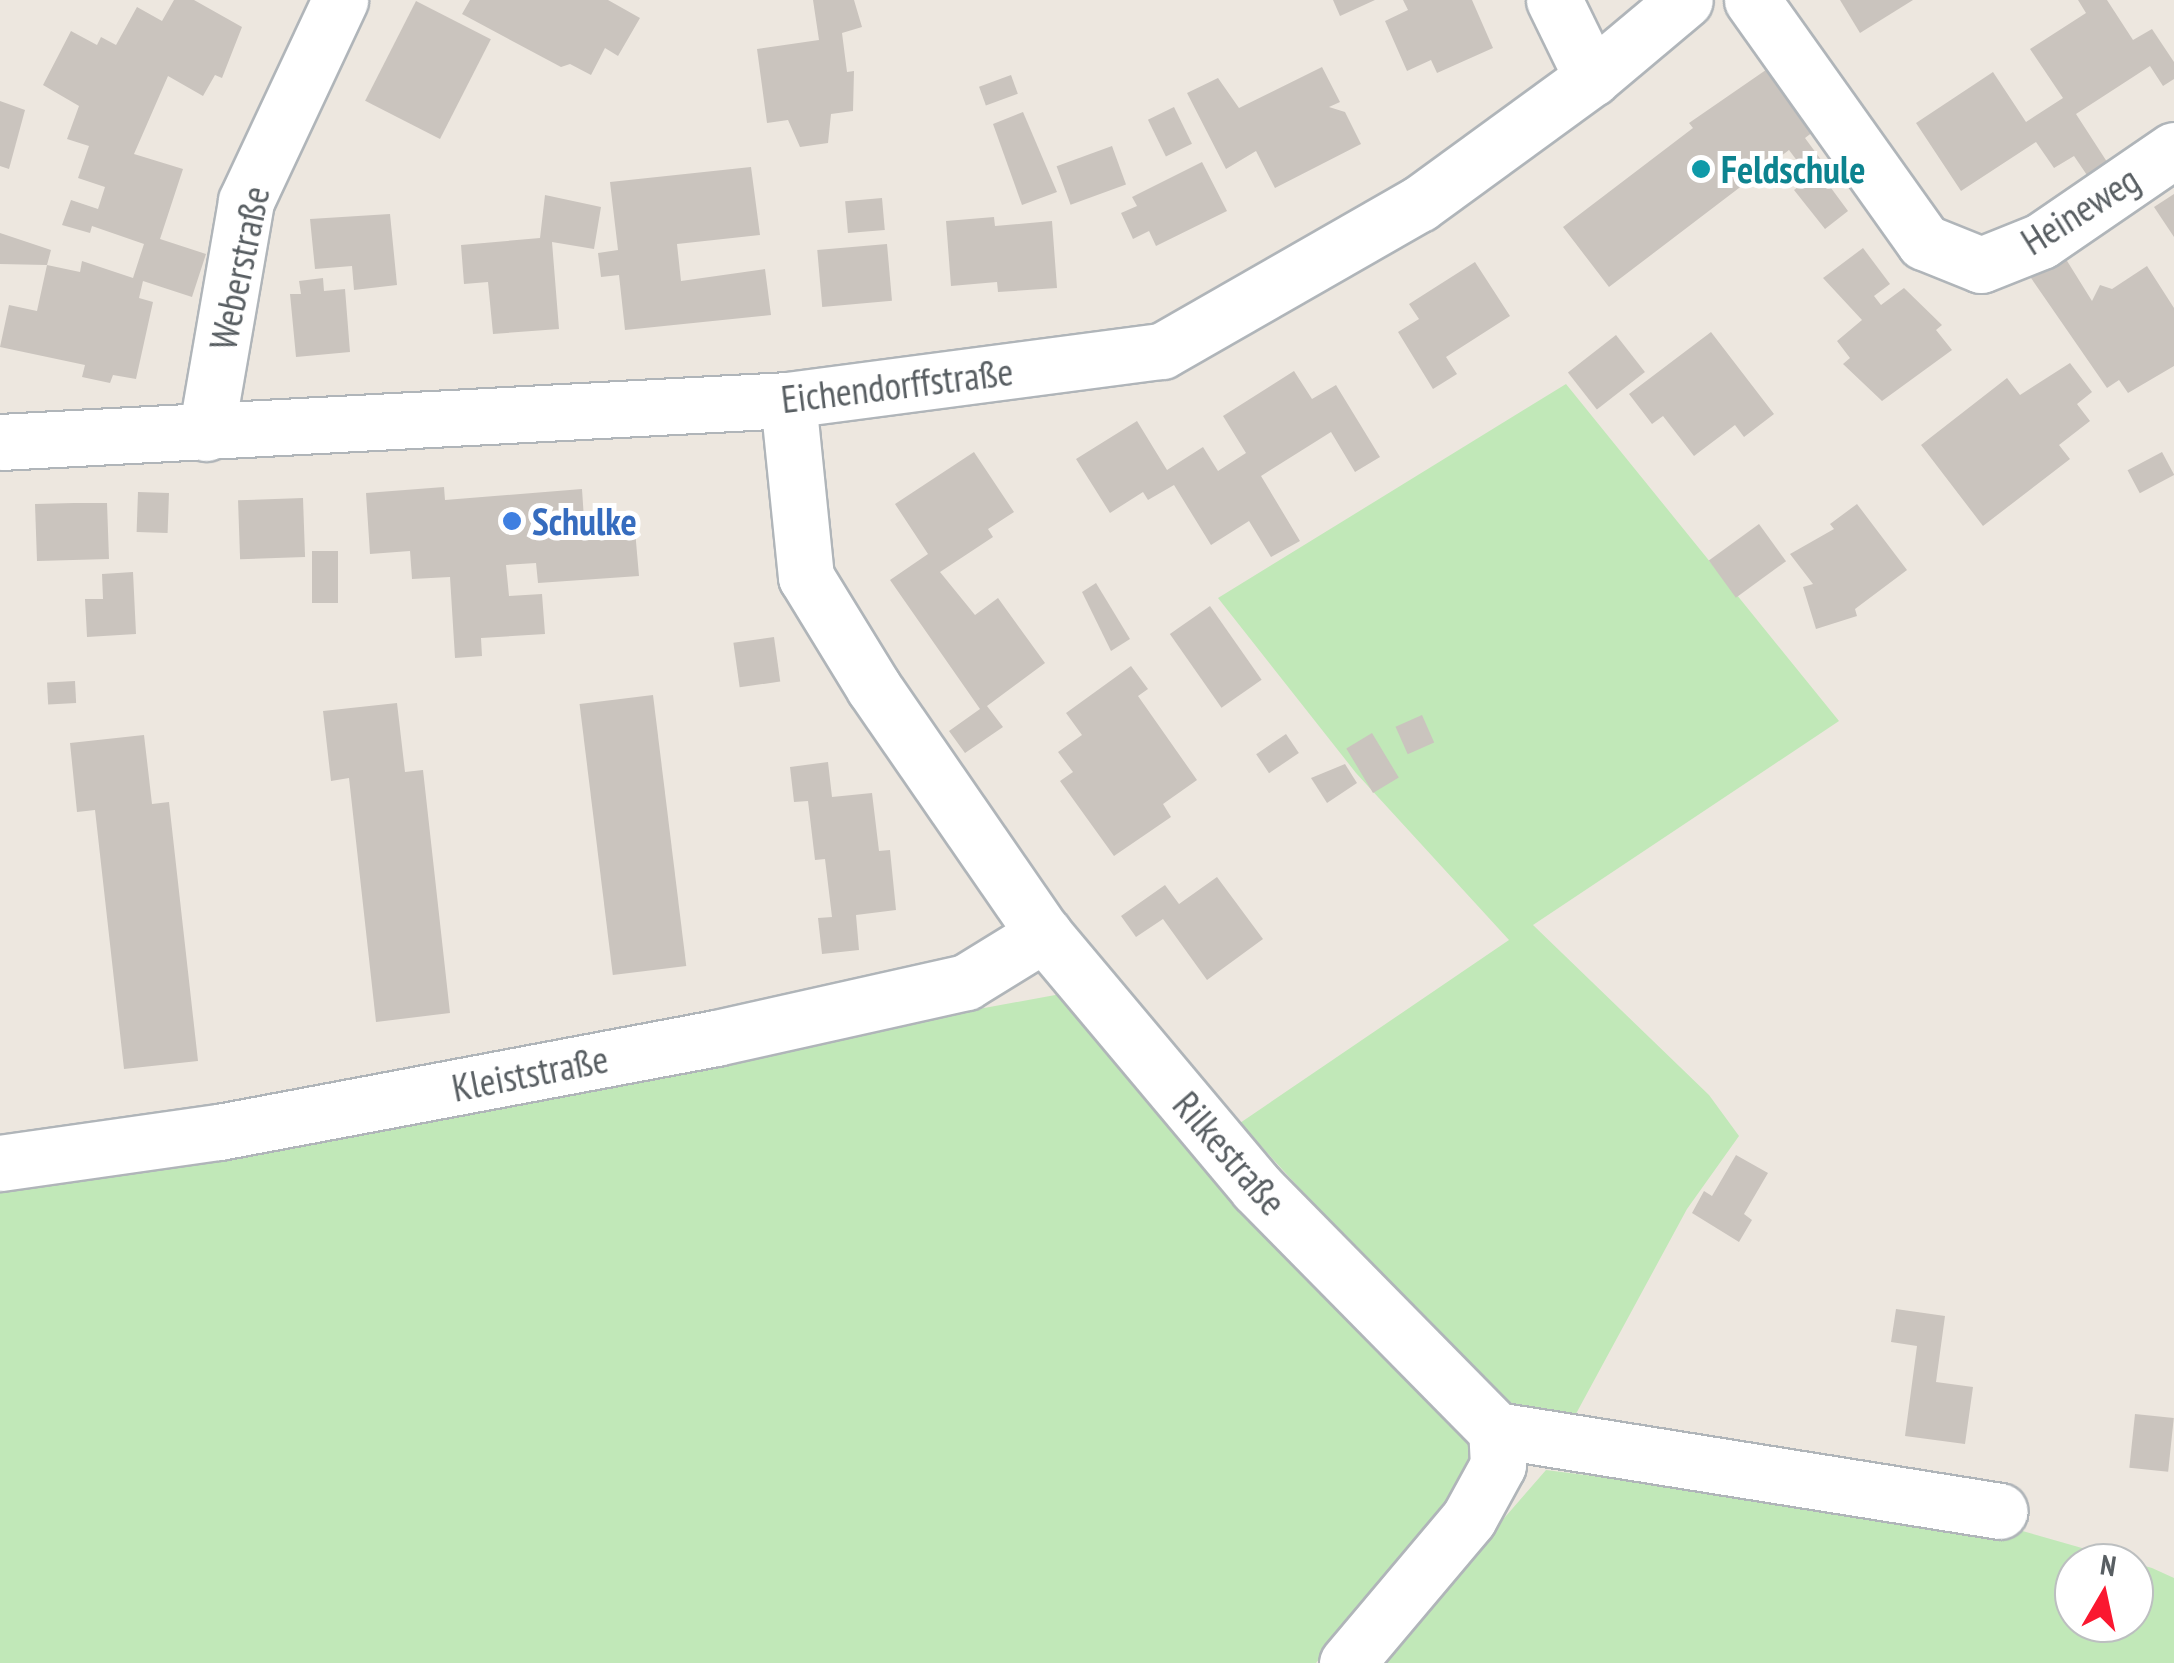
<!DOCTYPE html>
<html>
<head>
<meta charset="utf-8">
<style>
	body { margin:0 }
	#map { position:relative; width:2174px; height:1663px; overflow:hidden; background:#ede7df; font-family:"PT Sans Narrow",sans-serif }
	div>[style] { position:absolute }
	.green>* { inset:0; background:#c1e8b8 }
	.building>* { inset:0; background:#cac4be; transform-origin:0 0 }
	.roads { filter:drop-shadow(2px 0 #b0b5b9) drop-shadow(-2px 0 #b0b5b9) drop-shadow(0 2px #b0b5b9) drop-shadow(0 -2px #b0b5b9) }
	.minor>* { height:55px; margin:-27.5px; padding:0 27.5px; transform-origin:27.5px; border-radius:27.5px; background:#fff }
	.dots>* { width:28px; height:28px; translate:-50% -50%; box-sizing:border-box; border:5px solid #fff; border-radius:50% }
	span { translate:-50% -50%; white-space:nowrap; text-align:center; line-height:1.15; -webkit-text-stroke:10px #fff; paint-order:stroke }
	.culture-label { font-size:38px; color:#0d838f; font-weight:700 }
	.left { translate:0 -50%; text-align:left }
	.street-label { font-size:38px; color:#585e62 }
	.shop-label { font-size:38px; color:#366cbe; font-weight:700 }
	.north { position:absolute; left:2054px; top:1543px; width:100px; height:100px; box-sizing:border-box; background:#fff; border:2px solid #bcbfc0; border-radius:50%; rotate:9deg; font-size:28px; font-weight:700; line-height:40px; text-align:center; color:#585e62 }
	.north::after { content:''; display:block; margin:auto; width:35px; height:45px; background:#fa1830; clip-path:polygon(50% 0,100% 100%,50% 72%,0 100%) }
</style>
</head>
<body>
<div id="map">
	<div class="green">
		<i style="clip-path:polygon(1566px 384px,1839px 721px,1533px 925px,1709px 1095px,1739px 1136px,1687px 1209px,1571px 1423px,1538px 1417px,1480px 1386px,1240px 1123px,1509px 940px,1356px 773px,1218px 598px)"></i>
		<i style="clip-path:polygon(1077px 991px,1477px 1443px,1466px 1486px,1316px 1663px,0 1663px,0 1189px)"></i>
		<i style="clip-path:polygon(evenodd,1546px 1470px,2019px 1530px,2152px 1568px,2174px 1578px,2174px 1663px,1378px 1663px,1546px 1470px,2074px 1563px,2134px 1563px,2134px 1623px,2074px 1623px,2074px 1563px)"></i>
	</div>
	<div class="building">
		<i style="clip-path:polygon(174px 0,194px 0,242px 27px,222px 78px,215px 75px,203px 96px,168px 76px,134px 154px,183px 169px,160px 239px,206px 254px,192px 297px,143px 281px,139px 298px,153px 302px,136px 379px,113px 375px,110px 383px,82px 377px,85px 365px,0 347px,9px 305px,37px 311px,47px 265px,0 264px,0 233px,51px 250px,47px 265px,80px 272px,82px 261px,133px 278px,144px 244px,92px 226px,90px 233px,62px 225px,71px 200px,98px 209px,105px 187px,78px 178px,89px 146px,67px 139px,79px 106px,43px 85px,71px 31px,97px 45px,101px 37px,116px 45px,137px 7px,162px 21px)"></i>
		<i style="clip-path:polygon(470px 0,608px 0,640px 18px,618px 56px,605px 48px,591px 75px,570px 64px,561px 67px,462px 14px)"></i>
		<i style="clip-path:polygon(813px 0,854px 0,862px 27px,842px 33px,847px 72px,854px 71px,853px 111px,831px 114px,828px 143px,800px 147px,788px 120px,767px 123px,757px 49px,819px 40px)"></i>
		<i style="clip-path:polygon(1333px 0,1375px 0,1340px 16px)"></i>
		<i style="clip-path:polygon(1403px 0,1472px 0,1493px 48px,1437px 73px,1431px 60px,1407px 71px,1385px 21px,1408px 10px)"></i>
		<i style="clip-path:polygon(1840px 0,1913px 0,1860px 33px)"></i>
		<i style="clip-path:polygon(2078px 0,2107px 0,2133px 40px,2152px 29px,2174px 62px,2174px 79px,2163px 86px,2150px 66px,2076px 114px,2111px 168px,2091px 181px,2074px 156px,2054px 168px,2036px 142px,1961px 191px,1916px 123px,1993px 72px,2026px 122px,2063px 98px,2030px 49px,2086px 13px)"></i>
		<i style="left:416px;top:1px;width:84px;height:112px;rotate:27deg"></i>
		<i style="clip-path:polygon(1776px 63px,1822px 125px,1805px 138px,1827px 168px,1820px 173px,1848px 211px,1825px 229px,1794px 190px,1810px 178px,1789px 150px,1609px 287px,1563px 227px,1693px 128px,1689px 123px)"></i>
		<i style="clip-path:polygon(1322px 67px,1340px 102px,1329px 107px,1345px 112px,1361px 144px,1275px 188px,1256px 151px,1226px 169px,1187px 93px,1218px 78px,1239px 108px)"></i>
		<i style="left:1011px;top:75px;width:20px;height:34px;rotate:70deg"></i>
		<i style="clip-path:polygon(0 101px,25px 110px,9px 169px,0 166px)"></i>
		<i style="left:1174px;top:107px;width:41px;height:29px;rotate:64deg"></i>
		<i style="clip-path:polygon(1023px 112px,1057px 192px,1022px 205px,993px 124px)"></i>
		<i style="left:1112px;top:146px;width:41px;height:59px;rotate:70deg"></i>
		<i style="clip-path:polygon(1202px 162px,1227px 211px,1156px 246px,1149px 231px,1133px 239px,1121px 213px,1137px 206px,1132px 197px)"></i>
		<i style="clip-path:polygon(751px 167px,760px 235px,677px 244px,681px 281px,765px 269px,771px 315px,625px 330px,619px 275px,601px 277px,598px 253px,618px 250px,610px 182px)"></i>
		<i style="clip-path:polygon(2174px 194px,2174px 237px,2154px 207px)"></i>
		<i style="clip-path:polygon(545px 195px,601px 207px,594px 249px,552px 242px,559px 329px,493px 334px,488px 282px,464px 284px,461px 245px,540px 238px)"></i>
		<i style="left:882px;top:198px;width:32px;height:37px;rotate:85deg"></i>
		<i style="clip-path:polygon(390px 214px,397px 285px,354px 290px,352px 266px,315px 269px,310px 219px)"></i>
		<i style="clip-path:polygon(994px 217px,995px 226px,1052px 221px,1057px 288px,998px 292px,997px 282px,951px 286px,946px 221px)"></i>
		<i style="left:887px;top:244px;width:57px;height:70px;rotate:85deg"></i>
		<i style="clip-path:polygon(1863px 248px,1890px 284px,1874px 296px,1881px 305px,1904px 288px,1942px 325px,1936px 330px,1952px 350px,1882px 401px,1843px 364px,1850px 358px,1837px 341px,1862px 320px,1823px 278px)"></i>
		<i style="clip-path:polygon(2064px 256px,2092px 301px,2100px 285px,2112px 289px,2147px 266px,2174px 308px,2174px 366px,2128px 393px,2119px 380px,2107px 388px,2031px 278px)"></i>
		<i style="clip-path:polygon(1475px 262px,1510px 316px,1446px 357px,1457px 374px,1433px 389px,1398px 332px,1419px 319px,1409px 304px)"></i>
		<i style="clip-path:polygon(323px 278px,324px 291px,345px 289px,350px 352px,296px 357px,290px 294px,301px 294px,299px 281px)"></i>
		<i style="clip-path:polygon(1711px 332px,1774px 414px,1744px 437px,1735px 425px,1694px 456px,1663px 416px,1652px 424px,1629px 394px)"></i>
		<i style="left:1616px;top:335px;width:47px;height:61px;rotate:52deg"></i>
		<i style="clip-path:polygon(2070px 363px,2092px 392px,2077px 404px,2090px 421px,2059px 445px,2070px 459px,1983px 526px,1921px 445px,2007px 378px,2020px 395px)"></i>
		<i style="clip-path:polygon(1294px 371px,1312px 399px,1336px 385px,1380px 457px,1355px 472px,1331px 432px,1261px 476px,1300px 541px,1271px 557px,1249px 521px,1211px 545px,1174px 485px,1148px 500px,1143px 492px,1110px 513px,1076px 459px,1137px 421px,1167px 470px,1203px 447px,1218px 471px,1246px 453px,1223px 416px)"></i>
		<i style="clip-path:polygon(974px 452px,1014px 512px,988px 529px,993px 537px,940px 572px,975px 615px,998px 598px,1045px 663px,987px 706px,1003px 727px,965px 753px,949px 731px,980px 709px,890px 580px,928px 554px,895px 504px)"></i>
		<i style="left:2162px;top:452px;width:26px;height:39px;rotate:62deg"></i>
		<i style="clip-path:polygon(444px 487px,445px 500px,582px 489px,585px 534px,635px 530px,639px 576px,538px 583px,536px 563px,506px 565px,509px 596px,542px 594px,545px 634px,481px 638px,482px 656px,455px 658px,450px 577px,412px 579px,410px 551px,370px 554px,366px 493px)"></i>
		<i style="left:138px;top:492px;width:31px;height:40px;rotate:2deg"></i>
		<i style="left:303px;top:498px;width:59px;height:65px;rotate:88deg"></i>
		<i style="clip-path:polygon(74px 503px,107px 503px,109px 559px,37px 561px,35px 504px)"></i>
		<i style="clip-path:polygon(1857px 504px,1907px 570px,1855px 609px,1857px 616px,1816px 629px,1803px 587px,1813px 584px,1790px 554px,1834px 529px,1830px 524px)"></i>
		<i style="left:1759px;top:524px;width:46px;height:62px;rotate:54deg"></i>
		<i style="left:312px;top:551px;width:26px;height:52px"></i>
		<i style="clip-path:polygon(133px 572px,136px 634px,87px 637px,85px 599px,103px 599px,102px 574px)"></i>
		<i style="clip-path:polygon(1096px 583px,1130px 639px,1111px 651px,1082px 592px)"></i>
		<i style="left:1210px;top:606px;width:90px;height:49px;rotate:55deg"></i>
		<i style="left:774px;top:637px;width:45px;height:41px;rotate:82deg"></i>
		<i style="clip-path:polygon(1131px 666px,1148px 689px,1138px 696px,1197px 780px,1163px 804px,1171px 817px,1114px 856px,1060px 781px,1073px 772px,1058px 752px,1082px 735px,1066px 713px)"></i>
		<i style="left:75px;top:681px;width:22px;height:28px;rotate:87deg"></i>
		<i style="left:653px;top:695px;width:273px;height:74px;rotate:83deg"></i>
		<i style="clip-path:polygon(397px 703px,405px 772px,423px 770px,450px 1013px,376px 1022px,349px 778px,331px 781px,323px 711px)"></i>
		<i style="left:1422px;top:715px;width:30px;height:29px;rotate:66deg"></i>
		<i style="left:1372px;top:733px;width:52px;height:30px;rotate:59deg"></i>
		<i style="left:1286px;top:734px;width:23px;height:36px;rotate:56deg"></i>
		<i style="clip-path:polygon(144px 735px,152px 804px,169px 802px,198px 1061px,124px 1069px,95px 810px,77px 812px,70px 743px)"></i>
		<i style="clip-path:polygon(828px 762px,832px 797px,872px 793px,879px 851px,890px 850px,896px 910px,856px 915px,859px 950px,822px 954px,818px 918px,832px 917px,825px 859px,815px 860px,808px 801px,794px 802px,790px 767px)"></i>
		<i style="clip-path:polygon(1345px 764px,1357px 783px,1327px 803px,1311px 778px)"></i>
		<i style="clip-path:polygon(1217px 877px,1263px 939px,1207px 980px,1163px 919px,1136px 937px,1121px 916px,1165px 885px,1179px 904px)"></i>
		<i style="clip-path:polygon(1736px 1155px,1768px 1173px,1744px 1214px,1752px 1220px,1739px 1242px,1692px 1213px,1704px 1191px,1712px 1196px)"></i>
		<i style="clip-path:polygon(1896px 1309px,1945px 1316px,1936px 1382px,1973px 1387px,1965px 1444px,1905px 1436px,1917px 1346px,1891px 1342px)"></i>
		<i style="left:2135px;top:1414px;width:39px;height:54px;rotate:6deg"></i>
	</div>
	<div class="roads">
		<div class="minor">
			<i style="left:1554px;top:0;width:87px;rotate:64deg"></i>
			<i style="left:1752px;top:0;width:297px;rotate:54.6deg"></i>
			<i style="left:1924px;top:242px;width:61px;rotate:22deg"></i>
			<i style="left:1981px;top:265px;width:65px;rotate:-21.8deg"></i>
			<i style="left:2041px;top:241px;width:161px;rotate:-34.4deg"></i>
			<i style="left:788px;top:400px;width:178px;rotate:84.2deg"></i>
			<i style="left:806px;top:577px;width:130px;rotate:58.5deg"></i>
			<i style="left:874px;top:688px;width:299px;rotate:55.4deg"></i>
			<i style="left:1044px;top:934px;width:331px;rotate:50deg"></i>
			<i style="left:1257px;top:1188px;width:340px;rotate:45.4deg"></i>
			<i style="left:1496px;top:1430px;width:510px;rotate:9.13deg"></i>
			<i style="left:206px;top:433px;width:235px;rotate:-80.2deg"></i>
			<i style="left:246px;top:201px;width:222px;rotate:-64.9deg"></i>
			<i style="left:0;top:442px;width:789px;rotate:-3.05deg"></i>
			<i style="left:788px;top:400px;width:377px;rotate:-7.5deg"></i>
			<i style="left:1162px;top:351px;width:296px;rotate:-29.8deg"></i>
			<i style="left:1419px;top:204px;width:214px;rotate:-36.1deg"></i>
			<i style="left:1592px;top:78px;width:121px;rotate:-40deg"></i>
			<i style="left:0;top:1163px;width:221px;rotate:-8.1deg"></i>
			<i style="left:219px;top:1132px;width:506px;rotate:-10.71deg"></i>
			<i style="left:716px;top:1038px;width:256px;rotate:-12.6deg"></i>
			<i style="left:966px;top:982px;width:92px;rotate:-31.6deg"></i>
			<i style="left:1347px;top:1663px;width:189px;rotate:-49.9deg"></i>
			<i style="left:1469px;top:1518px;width:60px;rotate:-61.3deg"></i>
			<i style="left:1498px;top:1465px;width:35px;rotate:-93deg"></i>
		</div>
	</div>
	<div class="dots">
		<i style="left:1701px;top:169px;background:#0f9aa8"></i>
		<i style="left:512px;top:521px;background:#3f7fe0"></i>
	</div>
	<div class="culture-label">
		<span class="left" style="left:1721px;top:169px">Feldschule</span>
	</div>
	<div class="street-label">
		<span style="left:2080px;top:210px;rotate:-32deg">Heineweg</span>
		<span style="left:239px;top:268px;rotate:-78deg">Weberstraße</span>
		<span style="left:897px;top:385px;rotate:-7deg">Eichendorffstraße</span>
		<span style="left:530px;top:1073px;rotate:-11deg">Kleiststraße</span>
		<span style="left:1230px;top:1153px;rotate:49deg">Rilkestraße</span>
	</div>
	<div class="shop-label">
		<span class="left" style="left:532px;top:521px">Schulke</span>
	</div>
	<div class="north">N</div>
</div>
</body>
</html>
